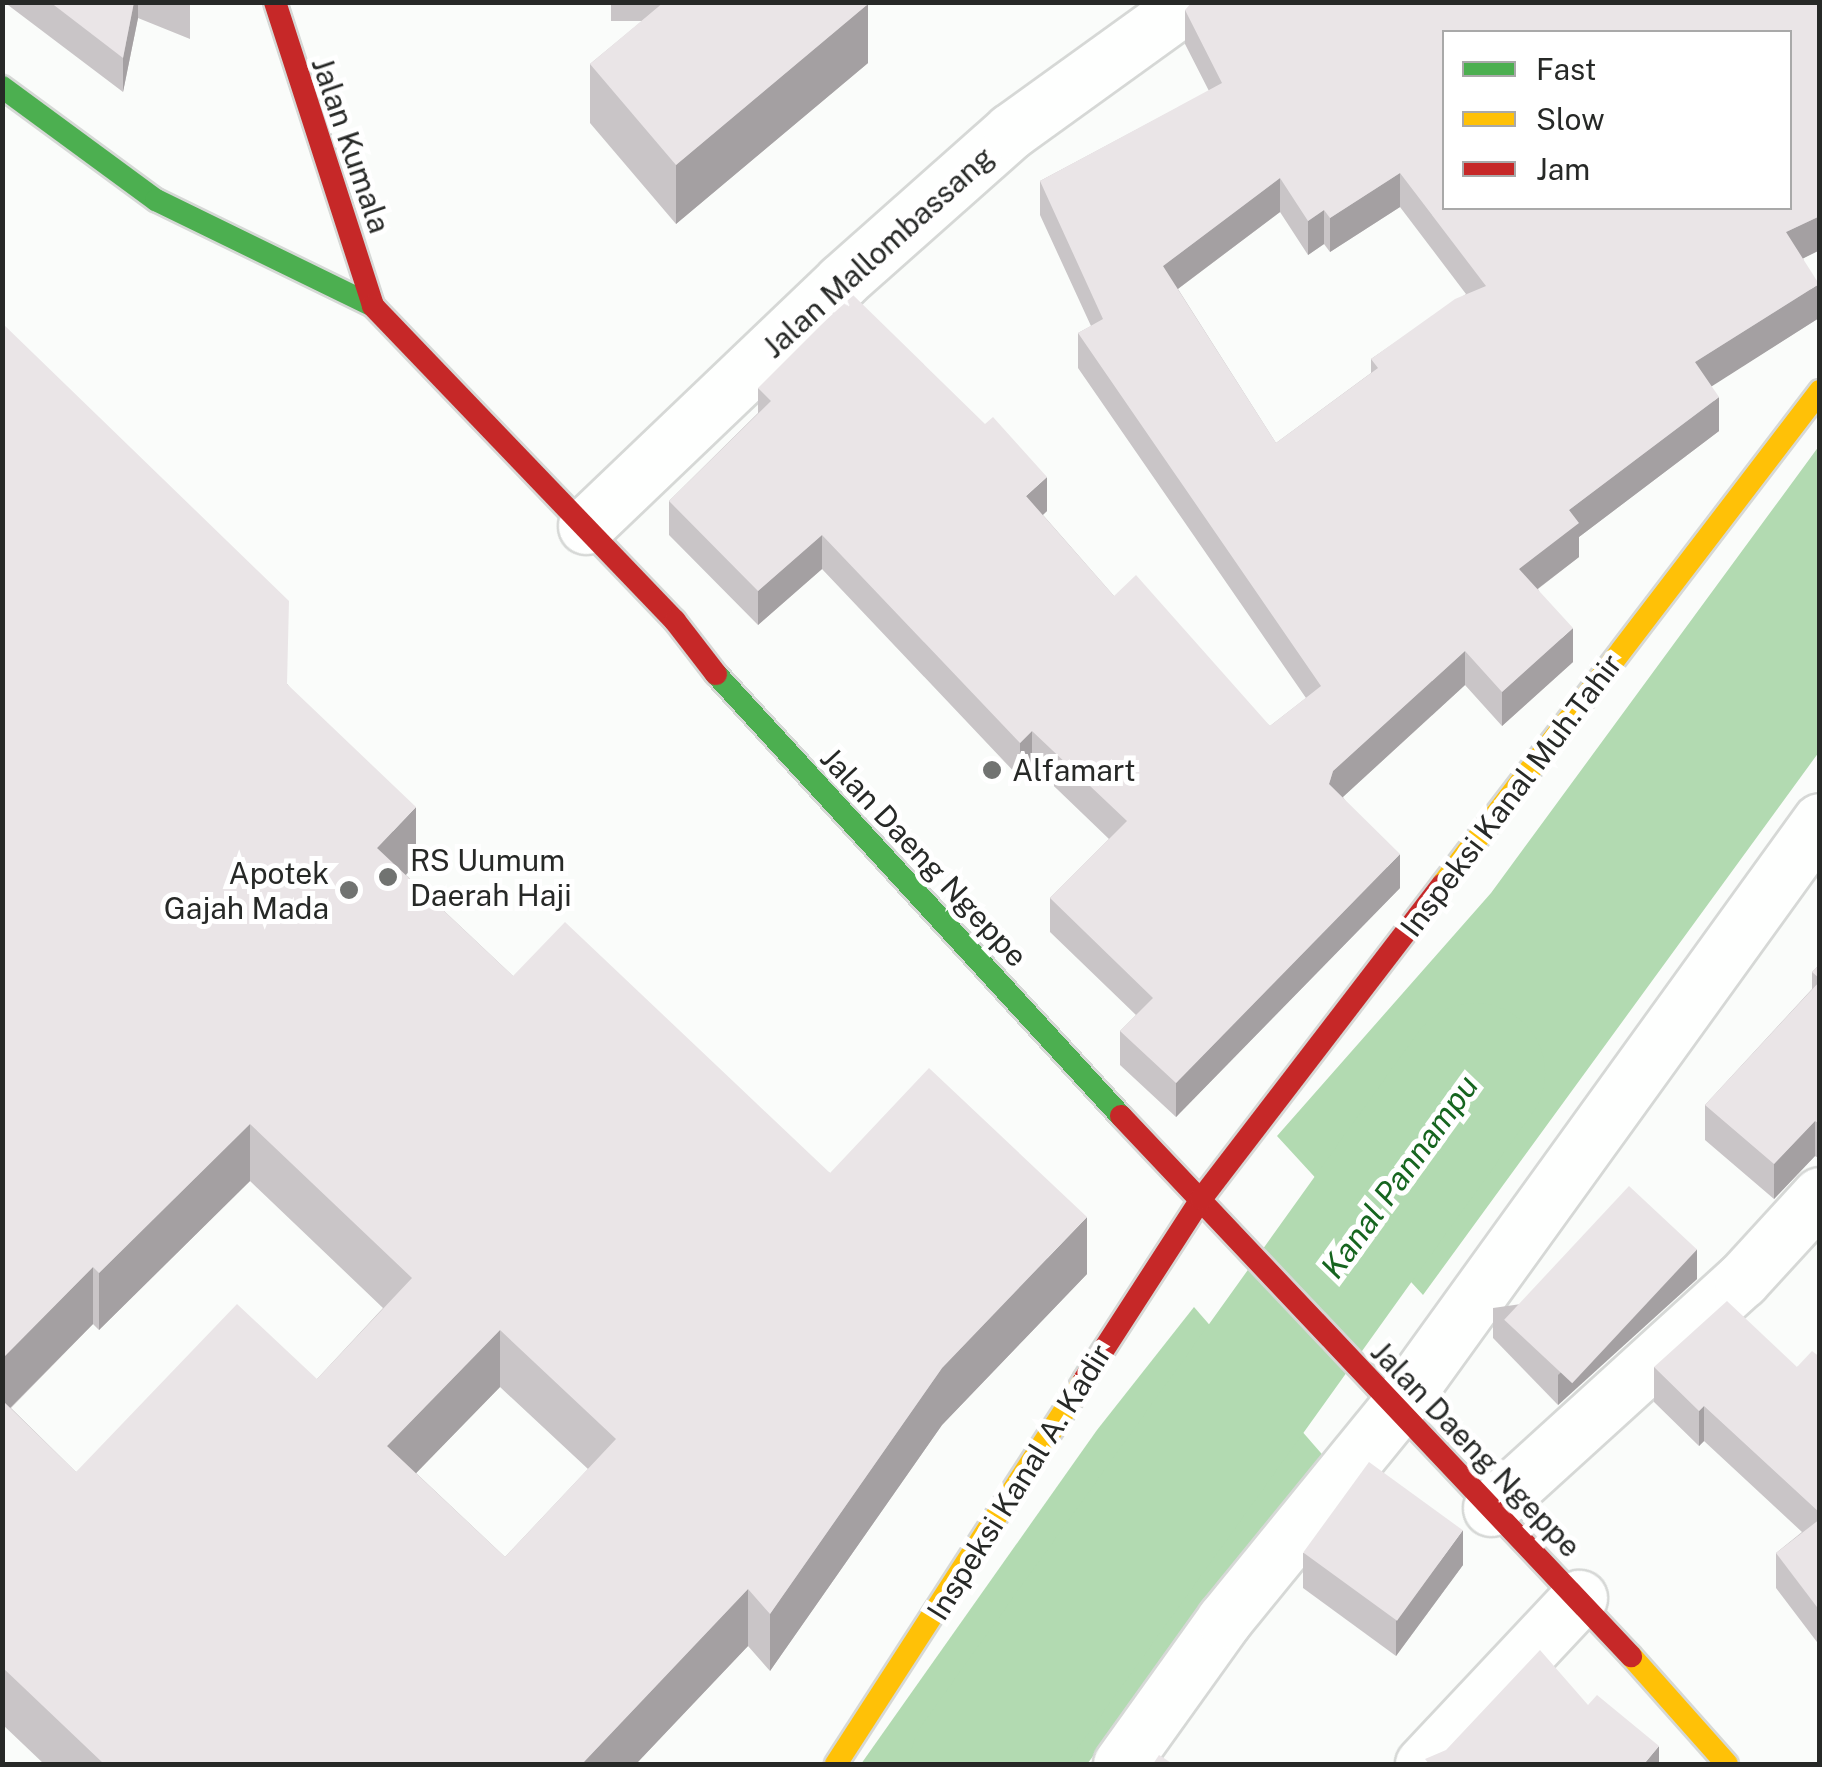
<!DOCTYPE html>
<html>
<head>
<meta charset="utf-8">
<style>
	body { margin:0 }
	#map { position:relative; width:1822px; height:1767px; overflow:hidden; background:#fafcfa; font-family:"Public Sans",sans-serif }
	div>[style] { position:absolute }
	.water>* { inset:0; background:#b2dab1 }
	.river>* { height:140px; margin:-70px; padding:0 70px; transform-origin:70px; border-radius:70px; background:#b2dab1 }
	.roads { filter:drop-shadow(2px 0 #d6d8d6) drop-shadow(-2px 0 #d6d8d6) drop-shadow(0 2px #d6d8d6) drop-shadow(0 -2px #d6d8d6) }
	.street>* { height:55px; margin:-27.5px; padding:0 27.5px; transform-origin:27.5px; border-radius:27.5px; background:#fefffe }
	.fast>* { height:22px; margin:-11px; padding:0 11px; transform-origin:11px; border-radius:11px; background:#4caf50 }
	.slow>* { height:22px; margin:-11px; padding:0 11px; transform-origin:11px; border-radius:11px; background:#ffc107 }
	.jam>* { height:22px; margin:-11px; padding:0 11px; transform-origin:11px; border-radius:11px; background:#c62828 }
	.wall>* { inset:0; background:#c9c5c7 }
	.shaded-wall>* { inset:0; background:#a4a0a2 }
	.building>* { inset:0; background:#eae5e7; transform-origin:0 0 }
	.dots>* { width:28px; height:28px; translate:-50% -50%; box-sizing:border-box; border:5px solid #fff; border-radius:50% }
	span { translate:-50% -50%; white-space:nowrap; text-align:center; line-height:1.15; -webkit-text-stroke:10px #fff; paint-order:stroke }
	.street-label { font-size:30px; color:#272927 }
	.poi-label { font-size:30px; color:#272927 }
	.left { translate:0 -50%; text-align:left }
	.right { translate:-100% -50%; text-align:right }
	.water-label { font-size:32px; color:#16651f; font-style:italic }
	.frame { position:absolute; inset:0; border:5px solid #272927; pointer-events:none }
	.legend { position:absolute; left:1442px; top:30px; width:350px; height:180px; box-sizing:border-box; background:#fff; border:2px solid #a9a9a9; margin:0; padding:12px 18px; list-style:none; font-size:30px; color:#272927 }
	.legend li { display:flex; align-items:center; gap:20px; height:50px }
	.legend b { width:50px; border:2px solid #a9a9a9 }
</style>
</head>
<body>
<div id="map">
	<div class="water">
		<i style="clip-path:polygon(1819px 446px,1819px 752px,1423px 1295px,1277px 1136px,1491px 893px)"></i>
		<i style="clip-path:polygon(1194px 1307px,1327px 1460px,1087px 1764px,861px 1764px,1097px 1430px)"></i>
	</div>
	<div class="river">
		<i style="left:980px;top:1764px;width:850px;rotate:-54.38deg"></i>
	</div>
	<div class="roads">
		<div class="street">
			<i style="left:586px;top:526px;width:354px;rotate:-43.7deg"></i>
			<i style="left:842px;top:281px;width:226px;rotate:-41.6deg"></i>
			<i style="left:1011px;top:131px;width:221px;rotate:-35.8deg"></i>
			<i style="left:1491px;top:1508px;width:339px;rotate:-42.3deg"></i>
			<i style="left:1742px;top:1280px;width:115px;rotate:-47.5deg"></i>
			<i style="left:1121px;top:1764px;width:177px;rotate:-54.4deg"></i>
			<i style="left:1224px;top:1620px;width:271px;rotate:-50.8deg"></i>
			<i style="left:1395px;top:1410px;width:726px;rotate:-54.19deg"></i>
			<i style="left:1423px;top:1764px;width:228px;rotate:-46.8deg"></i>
		</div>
		<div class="fast">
			<i style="left:2px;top:87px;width:191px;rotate:36.3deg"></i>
			<i style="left:156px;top:200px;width:242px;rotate:26deg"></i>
			<i style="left:716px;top:674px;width:599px;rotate:47.5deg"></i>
		</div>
		<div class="slow">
			<i style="left:1442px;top:885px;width:622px;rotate:-52.58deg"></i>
			<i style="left:1631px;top:1656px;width:144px;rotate:48.4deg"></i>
			<i style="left:836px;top:1764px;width:457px;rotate:-57.1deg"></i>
		</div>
		<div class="jam">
			<i style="left:275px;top:2px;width:319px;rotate:72.1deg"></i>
			<i style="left:373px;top:306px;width:436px;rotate:46.2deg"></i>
			<i style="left:675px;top:621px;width:67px;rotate:52.3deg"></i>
			<i style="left:1121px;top:1116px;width:743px;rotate:46.64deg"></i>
			<i style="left:1084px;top:1380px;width:216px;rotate:-57.1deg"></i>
			<i style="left:1201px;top:1199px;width:396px;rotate:-52.5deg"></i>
		</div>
	</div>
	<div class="wall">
		<i style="clip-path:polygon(4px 2px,190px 2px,190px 39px,138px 18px,123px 92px)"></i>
		<i style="clip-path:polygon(611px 2px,866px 2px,868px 63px,676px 224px,590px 123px,590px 64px,642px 21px,611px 21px)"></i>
		<i style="clip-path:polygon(evenodd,1820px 2px,1820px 250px,1803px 258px,1819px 318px,1711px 386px,1719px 431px,1579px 537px,1579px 557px,1538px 589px,1573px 662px,1502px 726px,1465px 685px,1343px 797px,1400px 888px,1176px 1117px,1120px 1065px,1120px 1031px,1136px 1015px,1050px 932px,1050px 898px,1109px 839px,1032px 765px,1020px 778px,822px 569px,758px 625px,669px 535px,669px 501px,758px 413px,758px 388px,1047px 511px,1043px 515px,1114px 596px,1270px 726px,1306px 698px,1078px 368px,1078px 333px,1091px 326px,1040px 215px,1040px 181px,1209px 91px,1185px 44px,1185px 10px,1820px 2px,1400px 207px,1466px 294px,1371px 359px,1371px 373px,1276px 443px,1178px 289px,1280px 212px,1308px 255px,1324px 244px,1330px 252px,1400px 207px)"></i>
		<i style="clip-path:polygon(evenodd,2px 323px,288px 685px,416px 864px,406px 875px,513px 976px,830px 1173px,1087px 1274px,942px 1425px,770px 1671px,748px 1646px,636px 1764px,44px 1764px,2px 1724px,2px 323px,250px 1181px,383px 1308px,317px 1379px,76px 1472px,11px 1408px,93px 1324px,99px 1330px,250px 1181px,2px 323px,500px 1387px,588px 1469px,505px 1557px,416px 1473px,500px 1387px)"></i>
		<i style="clip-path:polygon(1820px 964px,1820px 1159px,1815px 1156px,1774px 1199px,1705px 1140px,1705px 1105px,1812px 989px,1812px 972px)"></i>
		<i style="clip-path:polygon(1697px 1279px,1558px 1405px,1493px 1338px,1493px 1308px)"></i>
		<i style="clip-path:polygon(1820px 1357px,1820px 1646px,1776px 1588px,1776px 1553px,1802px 1532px,1704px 1441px,1699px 1446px,1654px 1402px,1654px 1367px,1797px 1367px)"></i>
		<i style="clip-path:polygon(1303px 1553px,1463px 1565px,1396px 1656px,1303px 1588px)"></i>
	</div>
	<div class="shaded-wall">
		<i style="clip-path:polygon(134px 2px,138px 2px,138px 18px,123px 92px,123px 58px)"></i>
		<i style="clip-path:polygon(868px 4px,868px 63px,676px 224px,676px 165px)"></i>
		<i style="clip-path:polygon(1400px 173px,1400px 207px,1330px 252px,1330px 218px)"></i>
		<i style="clip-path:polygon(1280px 178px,1280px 212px,1163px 300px,1163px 266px)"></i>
		<i style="clip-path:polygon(1324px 210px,1324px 244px,1308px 255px,1308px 221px)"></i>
		<i style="clip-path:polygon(1820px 216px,1820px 250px,1786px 267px,1786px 232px)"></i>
		<i style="clip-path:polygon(1819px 284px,1819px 318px,1695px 397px,1695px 362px)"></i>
		<i style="clip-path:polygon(1719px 397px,1719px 431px,1579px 537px,1579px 557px,1519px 603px,1519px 569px,1569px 510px)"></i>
		<i style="clip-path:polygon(1047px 477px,1047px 511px,1026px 530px,1026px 496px)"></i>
		<i style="clip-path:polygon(822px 535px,822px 569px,758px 625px,758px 591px)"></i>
		<i style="clip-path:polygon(1573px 628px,1573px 662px,1502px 726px,1502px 692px)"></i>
		<i style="clip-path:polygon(1465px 651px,1465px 685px,1333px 806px,1329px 784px,1333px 771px)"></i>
		<i style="clip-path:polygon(1032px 731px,1032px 765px,1020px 778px,1020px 743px)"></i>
		<i style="clip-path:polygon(416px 807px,416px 864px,377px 905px,377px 848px)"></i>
		<i style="clip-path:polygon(1400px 854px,1400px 888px,1176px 1117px,1176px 1083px)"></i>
		<i style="clip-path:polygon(1815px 1121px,1815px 1156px,1774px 1199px,1774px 1164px)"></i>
		<i style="clip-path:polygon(250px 1124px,250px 1181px,99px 1330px,99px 1273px)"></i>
		<i style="clip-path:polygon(1087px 1217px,1087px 1274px,942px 1425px,770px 1671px,770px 1614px,942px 1368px)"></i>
		<i style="clip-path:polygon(1697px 1249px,1697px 1279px,1558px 1405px,1558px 1375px)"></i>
		<i style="clip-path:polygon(93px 1267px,93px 1324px,2px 1416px,2px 1359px)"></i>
		<i style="clip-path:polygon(500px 1330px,500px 1387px,387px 1503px,387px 1446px)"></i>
		<i style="clip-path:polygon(1704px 1406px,1704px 1441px,1699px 1446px,1699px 1411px)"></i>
		<i style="clip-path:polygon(1463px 1530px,1463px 1565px,1396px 1656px,1396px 1621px)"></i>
		<i style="clip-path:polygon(748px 1589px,748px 1646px,636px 1764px,582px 1764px)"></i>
		<i style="clip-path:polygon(1659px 1746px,1659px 1764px,1644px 1764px)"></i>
	</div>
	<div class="building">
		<i style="clip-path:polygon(50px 2px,134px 2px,123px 58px)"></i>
		<i style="clip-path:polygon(664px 2px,866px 2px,868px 4px,676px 165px,590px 64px)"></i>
		<i style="clip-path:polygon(evenodd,1192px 2px,1820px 2px,1820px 216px,1786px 232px,1819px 284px,1695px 362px,1719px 397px,1569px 510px,1579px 523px,1519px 569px,1573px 628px,1502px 692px,1465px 651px,1333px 771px,1329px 784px,1400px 854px,1176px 1083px,1120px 1031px,1153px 998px,1050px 898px,1127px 821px,1032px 731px,1020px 743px,822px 535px,758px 591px,669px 501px,771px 401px,758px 388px,852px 294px,985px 424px,993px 417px,1047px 477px,1026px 496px,1114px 596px,1136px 575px,1270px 726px,1321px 686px,1078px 333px,1103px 319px,1040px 181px,1222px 83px,1185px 10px,1192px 2px,1444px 32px,1790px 32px,1790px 208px,1444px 208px,1444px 32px,1192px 2px,1400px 173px,1486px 286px,1455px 299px,1371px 359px,1378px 368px,1276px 443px,1163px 266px,1280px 178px,1308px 221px,1324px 210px,1330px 218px,1400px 173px)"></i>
		<i style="clip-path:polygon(evenodd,2px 323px,289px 601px,287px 684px,416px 807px,377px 848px,513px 976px,565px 922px,830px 1173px,929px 1068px,1087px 1217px,942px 1368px,770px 1614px,748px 1589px,582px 1764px,104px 1764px,2px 1667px,2px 1400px,76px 1472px,237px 1304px,317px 1379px,412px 1278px,250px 1124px,99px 1273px,93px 1267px,2px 1359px,2px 323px,500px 1330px,616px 1439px,505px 1557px,387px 1446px,500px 1330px)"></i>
		<i style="clip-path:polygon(1820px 964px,1820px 979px,1812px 972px)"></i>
		<i style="clip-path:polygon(1820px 981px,1820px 1124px,1815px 1121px,1774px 1164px,1705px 1105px)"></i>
		<i style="left:1629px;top:1186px;width:93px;height:183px;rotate:43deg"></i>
		<i style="clip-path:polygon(1727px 1301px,1797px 1367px,1812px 1351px,1820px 1357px,1820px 1513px,1704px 1406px,1699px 1411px,1654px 1367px)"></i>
		<i style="left:1369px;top:1462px;width:116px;height:112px;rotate:36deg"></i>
		<i style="clip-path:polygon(1820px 1519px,1820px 1611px,1776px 1553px)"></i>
		<i style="clip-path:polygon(1540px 1650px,1588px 1705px,1597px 1695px,1659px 1746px,1644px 1764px,1429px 1764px,1425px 1759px,1446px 1750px)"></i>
		<i style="clip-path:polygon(1159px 1755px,1173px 1764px,1153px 1764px)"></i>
	</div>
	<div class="dots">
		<i style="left:992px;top:770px;background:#717371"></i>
		<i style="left:388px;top:877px;background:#717371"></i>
		<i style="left:349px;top:890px;background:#717371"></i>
	</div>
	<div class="street-label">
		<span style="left:351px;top:145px;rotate:71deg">Jalan Kumala</span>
		<span style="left:878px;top:252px;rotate:-42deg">Jalan Mallombassang</span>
		<span style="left:1511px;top:795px;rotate:-53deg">Inspeksi Kanal Muh.Tahir</span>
		<span style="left:924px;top:857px;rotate:47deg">Jalan Daeng Ngeppe</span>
		<span style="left:1476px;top:1449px;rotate:46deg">Jalan Daeng Ngeppe</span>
		<span style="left:1019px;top:1482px;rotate:-58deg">Inspeksi Kanal A. Kadir</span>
	</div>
	<div class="poi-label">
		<span class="left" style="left:1012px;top:770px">Alfamart</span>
		<span class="left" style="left:410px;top:877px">RS Uumum<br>Daerah Haji</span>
		<span class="right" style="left:329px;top:890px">Apotek<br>Gajah Mada</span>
	</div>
	<div class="water-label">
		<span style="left:1400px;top:1177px;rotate:-54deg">Kanal Pannampu</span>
	</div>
	<div class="frame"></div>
	<ul class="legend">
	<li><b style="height:12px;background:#4caf50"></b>Fast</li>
	<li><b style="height:12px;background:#ffc107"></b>Slow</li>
	<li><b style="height:12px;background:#c62828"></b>Jam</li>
	</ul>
</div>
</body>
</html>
